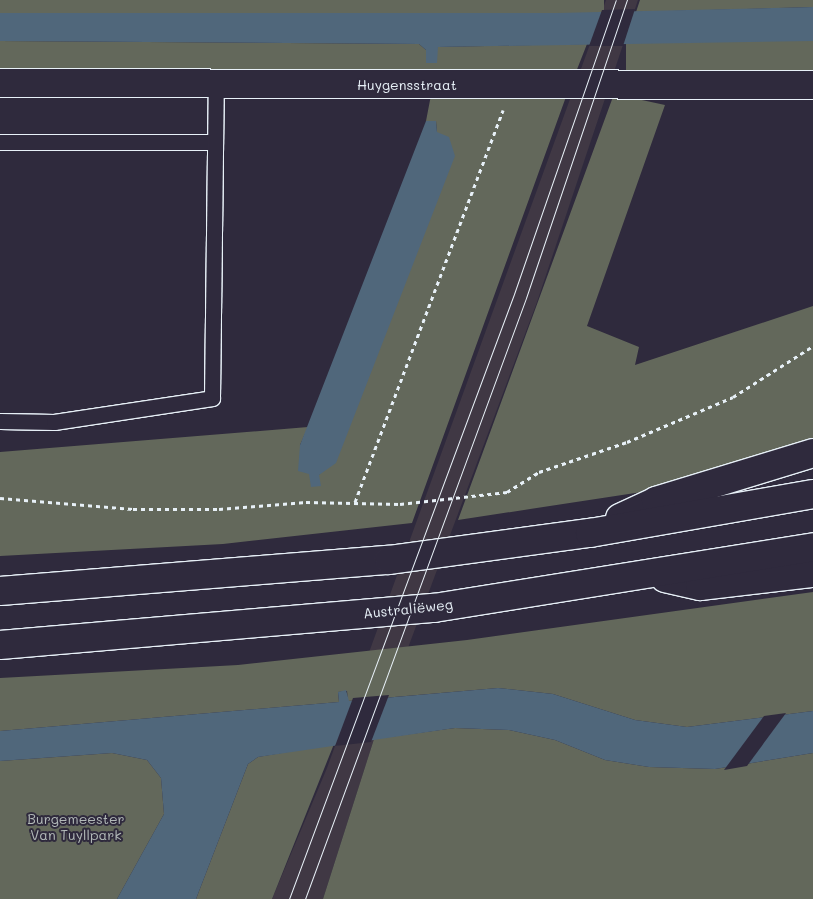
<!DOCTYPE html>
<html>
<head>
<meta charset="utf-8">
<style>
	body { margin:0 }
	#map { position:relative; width:813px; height:899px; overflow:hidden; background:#2f2a3d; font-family:Mali,sans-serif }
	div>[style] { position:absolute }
	.built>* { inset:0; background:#403844 }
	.green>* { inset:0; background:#63685b; transform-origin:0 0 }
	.water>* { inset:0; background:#50677b }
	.pier>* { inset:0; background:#2f2a3d }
	.path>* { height:3px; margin-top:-1.5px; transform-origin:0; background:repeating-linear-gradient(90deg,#e8f1f8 0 4px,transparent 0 8px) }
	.roads { filter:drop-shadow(1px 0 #e8f1f8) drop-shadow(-1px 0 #e8f1f8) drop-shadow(0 1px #e8f1f8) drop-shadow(0 -1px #e8f1f8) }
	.lane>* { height:15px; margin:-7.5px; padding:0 7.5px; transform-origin:7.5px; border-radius:7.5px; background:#2f2a3d }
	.street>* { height:28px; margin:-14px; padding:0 14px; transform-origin:14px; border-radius:14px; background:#2f2a3d }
	.primary>* { height:28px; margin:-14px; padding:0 14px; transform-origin:14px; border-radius:14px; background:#2f2a3d }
	.tram>* { height:1px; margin:-0.5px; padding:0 0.5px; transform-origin:0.5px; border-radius:0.5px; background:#e8f1f8 }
	span { translate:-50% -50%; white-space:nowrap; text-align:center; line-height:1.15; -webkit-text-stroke:4px #2f2a3d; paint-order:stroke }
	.street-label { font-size:14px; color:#e8f1f8 }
	.park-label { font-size:14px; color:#b3bab9 }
</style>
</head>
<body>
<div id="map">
	<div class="built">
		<i style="clip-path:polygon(606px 0,638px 0,537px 302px,374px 739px,323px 899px,272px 899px,327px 768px)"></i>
	</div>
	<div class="green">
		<i style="left:0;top:0;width:604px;height:13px"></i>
		<i style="clip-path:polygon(640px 0,813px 0,813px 7px,636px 12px)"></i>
		<i style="clip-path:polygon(0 41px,419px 44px,426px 50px,427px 63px,438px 47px,587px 44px,576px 72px,406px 71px,0 68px)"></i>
		<i style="left:813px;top:41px;width:29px;height:187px;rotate:90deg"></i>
		<i style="clip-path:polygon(567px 94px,412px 523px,223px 544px,0 556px,0 452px,308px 427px,300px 445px,319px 475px,437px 133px,436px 121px,426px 121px,431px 95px)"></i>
		<i style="clip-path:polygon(614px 94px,665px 105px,587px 326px,639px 347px,635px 365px,813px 306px,813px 448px,668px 488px,458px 520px)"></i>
		<i style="clip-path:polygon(813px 592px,813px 711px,687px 727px,635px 720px,553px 694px,498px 688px,348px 701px,347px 691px,338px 692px,339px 702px,0 731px,0 678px,238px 665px,467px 640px)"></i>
		<i style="clip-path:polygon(455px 728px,509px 730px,555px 740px,605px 760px,649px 767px,715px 769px,813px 753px,813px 899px,323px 899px,374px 739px)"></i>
		<i style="clip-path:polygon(334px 744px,272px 899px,196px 899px,248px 764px,258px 757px)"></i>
		<i style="clip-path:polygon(112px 753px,147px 760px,161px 778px,164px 814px,117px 899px,0 899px,0 761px)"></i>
	</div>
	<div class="water">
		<i style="clip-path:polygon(813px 7px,813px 41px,438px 47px,437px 63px,426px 63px,426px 50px,419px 44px,0 41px,0 13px,557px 13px)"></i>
		<i style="clip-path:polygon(426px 121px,436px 121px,437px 132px,449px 137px,455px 156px,336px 463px,319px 475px,321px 486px,311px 487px,309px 474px,298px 471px,300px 445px)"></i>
		<i style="clip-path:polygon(498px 688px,553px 694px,635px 720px,687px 727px,813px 711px,813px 753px,715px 769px,649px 767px,605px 760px,555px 740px,509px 730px,455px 728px,258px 757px,248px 764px,196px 899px,117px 899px,164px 814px,161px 778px,147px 760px,112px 753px,0 761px,0 731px,339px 702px,338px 692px,346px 690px,349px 701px)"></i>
	</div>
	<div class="pier">
		<i style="clip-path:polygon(635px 9px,623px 46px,589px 46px,602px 10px)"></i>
		<i style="clip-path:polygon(389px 695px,371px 742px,335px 746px,353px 698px)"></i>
		<i style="clip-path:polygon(786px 713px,747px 766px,724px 770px,764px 716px)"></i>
	</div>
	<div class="path">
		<i style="left:0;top:498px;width:133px;rotate:4.7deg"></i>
		<i style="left:133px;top:509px;width:86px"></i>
		<i style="left:219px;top:509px;width:87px;rotate:-4.6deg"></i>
		<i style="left:306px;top:502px;width:94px;rotate:1.2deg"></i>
		<i style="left:400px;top:504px;width:108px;rotate:-6.4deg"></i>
		<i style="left:507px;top:492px;width:38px;rotate:-32deg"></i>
		<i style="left:539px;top:472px;width:93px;rotate:-18.8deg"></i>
		<i style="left:627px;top:442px;width:115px;rotate:-23deg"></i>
		<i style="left:733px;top:397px;width:95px;rotate:-32.5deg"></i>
		<i style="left:355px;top:502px;width:419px;rotate:-69.3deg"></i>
	</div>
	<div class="roads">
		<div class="lane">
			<i style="left:0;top:142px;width:215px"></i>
			<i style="left:0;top:421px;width:54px;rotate:1.1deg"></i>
			<i style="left:54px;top:422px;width:160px;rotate:-8.6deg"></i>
			<i style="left:212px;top:398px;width:314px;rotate:-89.3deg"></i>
		</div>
		<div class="street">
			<i style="left:0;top:83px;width:813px;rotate:0.14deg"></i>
		</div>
		<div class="primary">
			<i style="left:620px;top:518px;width:40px;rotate:-25deg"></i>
			<i style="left:656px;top:501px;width:164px;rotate:-17deg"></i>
			<i style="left:665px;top:578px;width:36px;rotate:13deg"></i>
			<i style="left:700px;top:586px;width:114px;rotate:-6.6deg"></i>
			<i style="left:0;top:591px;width:390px;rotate:-4.6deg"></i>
			<i style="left:389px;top:560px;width:203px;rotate:-7.7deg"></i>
			<i style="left:590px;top:533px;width:226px;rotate:-9.9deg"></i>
			<i style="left:0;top:645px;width:436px;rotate:-4.9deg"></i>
			<i style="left:434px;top:608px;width:384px;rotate:-9.1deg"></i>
		</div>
	</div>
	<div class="tram">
		<i style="left:289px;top:899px;width:645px;rotate:-69.6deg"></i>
		<i style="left:514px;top:294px;width:311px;rotate:-70.9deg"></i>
		<i style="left:305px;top:899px;width:640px;rotate:-69.81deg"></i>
		<i style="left:526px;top:298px;width:315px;rotate:-71.3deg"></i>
	</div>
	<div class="street-label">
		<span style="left:407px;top:85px">Huygensstraat</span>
		<span style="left:408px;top:609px;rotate:-6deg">Australiëweg</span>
	</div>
	<div class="park-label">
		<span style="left:76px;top:827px">Burgemeester<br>Van Tuyllpark</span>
	</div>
</div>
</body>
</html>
